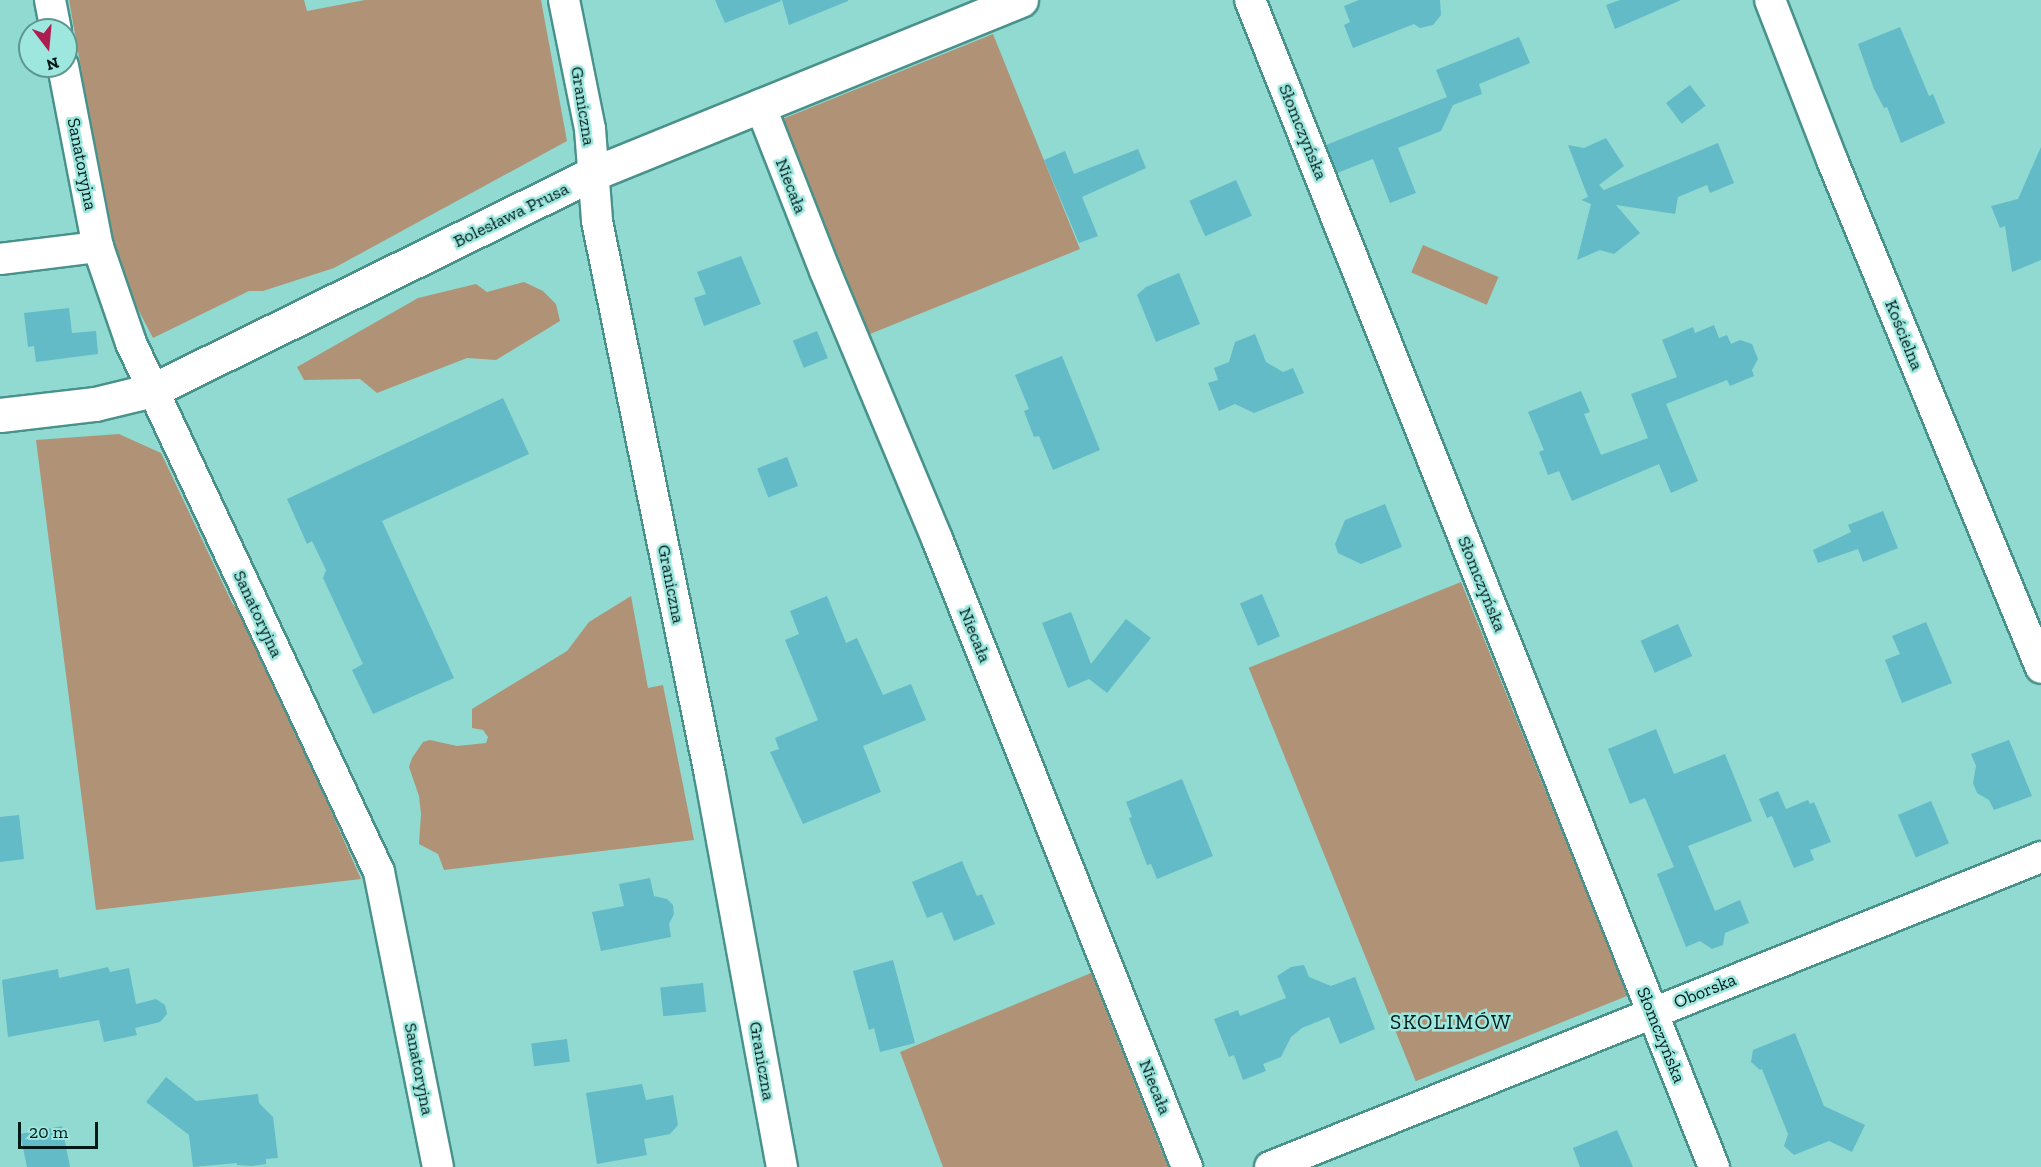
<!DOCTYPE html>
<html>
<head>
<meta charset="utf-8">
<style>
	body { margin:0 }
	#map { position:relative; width:2041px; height:1167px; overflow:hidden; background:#90dad2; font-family:"Zilla Slab",serif }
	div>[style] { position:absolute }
	.green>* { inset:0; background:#b09376; transform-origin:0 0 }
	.building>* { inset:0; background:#62bbc7; transform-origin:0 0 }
	.roads { filter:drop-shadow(2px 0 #49928b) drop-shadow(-2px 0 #49928b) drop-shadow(0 2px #49928b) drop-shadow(0 -2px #49928b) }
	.street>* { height:30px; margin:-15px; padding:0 15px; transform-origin:15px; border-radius:15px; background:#fff }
	.secondary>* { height:33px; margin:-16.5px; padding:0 16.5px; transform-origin:16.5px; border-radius:16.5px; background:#fff }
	span { translate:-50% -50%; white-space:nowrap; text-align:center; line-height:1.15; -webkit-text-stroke:5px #9de7df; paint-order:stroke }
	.street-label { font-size:18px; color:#001a18 }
	.quarter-label { font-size:21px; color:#001a18; letter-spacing:1.5px }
	.north { position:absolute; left:18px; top:18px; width:60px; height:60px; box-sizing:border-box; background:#9de7df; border:2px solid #5e958f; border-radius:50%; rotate:164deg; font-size:16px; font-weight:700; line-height:24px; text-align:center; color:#001a18 }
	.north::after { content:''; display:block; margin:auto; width:21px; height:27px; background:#ae1d4f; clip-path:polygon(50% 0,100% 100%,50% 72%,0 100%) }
	.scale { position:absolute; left:18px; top:1122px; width:80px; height:27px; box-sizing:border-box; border:3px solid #001a18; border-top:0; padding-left:8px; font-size:18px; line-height:21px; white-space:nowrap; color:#001a18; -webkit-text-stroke:4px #9de7df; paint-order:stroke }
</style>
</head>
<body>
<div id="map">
	<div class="green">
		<i style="clip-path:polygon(69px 0,304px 0,307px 11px,365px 0,541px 0,567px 141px,334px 268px,263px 291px,249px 291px,153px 338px,116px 267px)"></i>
		<i style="left:993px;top:34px;width:232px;height:229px;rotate:68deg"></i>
		<i style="left:1423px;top:245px;width:82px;height:30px;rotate:23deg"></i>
		<i style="clip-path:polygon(524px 282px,543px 291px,556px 304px,560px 321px,496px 360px,467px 358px,377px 393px,360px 379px,304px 380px,297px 367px,418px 298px,476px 284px,487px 292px)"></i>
		<i style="clip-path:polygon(119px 434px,161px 453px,232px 603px,243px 617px,269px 671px,361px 879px,96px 910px,36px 440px)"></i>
		<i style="left:1461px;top:582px;width:446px;height:229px;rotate:68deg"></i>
		<i style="clip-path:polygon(631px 596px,648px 688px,663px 685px,694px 840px,444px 870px,438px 854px,419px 844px,421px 814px,419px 796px,409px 767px,412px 758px,423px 742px,430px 740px,457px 746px,486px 743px,488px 737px,483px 730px,472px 728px,472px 709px,567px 651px,589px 622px)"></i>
		<i style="clip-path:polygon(1091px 973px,1168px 1167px,943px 1167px,900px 1052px)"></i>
	</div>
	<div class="building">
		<i style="clip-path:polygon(715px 0,780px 0,781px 1px,725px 23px)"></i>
		<i style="clip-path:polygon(782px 0,848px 0,848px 1px,789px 25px)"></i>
		<i style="clip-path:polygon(1359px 0,1440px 0,1441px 15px,1433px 25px,1420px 28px,1414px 24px,1353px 48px,1344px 25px,1350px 22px,1344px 6px)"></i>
		<i style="clip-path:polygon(1620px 0,1681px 0,1615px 29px,1606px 5px)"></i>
		<i style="clip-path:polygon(1900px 27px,1929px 96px,1933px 94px,1945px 123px,1901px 143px,1887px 107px,1884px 108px,1874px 89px,1858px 44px)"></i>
		<i style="clip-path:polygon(1519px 37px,1530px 63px,1479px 84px,1482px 94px,1453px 105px,1441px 131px,1398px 148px,1416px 193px,1390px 203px,1373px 159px,1337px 173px,1326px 145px,1447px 97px,1436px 70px)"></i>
		<i style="left:1690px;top:85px;width:26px;height:30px;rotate:53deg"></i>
		<i style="clip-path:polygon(1606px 138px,1624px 166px,1599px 185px,1604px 190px,1718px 143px,1734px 183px,1710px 193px,1707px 185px,1678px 197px,1675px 214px,1616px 205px,1640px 233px,1614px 254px,1600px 250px,1577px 260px,1591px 204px,1581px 200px,1588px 197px,1568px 145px,1584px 148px)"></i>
		<i style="clip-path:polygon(2041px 147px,2041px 260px,2012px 272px,2005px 226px,2000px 228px,1991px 206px,2018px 199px)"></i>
		<i style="clip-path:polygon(1138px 149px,1146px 168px,1082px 197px,1098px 236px,1079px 243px,1044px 160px,1065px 151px,1074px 174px)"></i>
		<i style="left:1236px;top:180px;width:39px;height:51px;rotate:66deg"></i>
		<i style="clip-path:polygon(741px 256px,761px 304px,704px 326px,694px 298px,706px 294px,697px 272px)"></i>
		<i style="clip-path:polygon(1179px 273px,1200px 324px,1156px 342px,1137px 295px,1146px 287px)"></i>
		<i style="clip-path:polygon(69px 308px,72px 333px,96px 331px,98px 354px,36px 362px,34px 346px,28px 347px,24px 313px)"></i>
		<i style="clip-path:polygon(1714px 325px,1719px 338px,1727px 335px,1731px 344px,1740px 340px,1752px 344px,1758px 359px,1752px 370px,1754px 376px,1730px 386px,1727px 380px,1666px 404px,1698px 481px,1671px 493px,1659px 464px,1572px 501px,1559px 471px,1548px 475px,1539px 452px,1544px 450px,1528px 412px,1581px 391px,1590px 412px,1584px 414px,1601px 455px,1648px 438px,1631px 394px,1677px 377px,1662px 340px,1693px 327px,1695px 333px)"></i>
		<i style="left:817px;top:331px;width:29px;height:26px;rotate:68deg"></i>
		<i style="clip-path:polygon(1255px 334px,1266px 362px,1283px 372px,1293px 368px,1304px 393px,1254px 413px,1235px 404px,1219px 411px,1208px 383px,1218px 380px,1214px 368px,1229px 362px,1235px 342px)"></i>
		<i style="clip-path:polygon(1062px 356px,1100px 450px,1053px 470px,1039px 436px,1034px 437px,1024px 411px,1029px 409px,1015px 375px)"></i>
		<i style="clip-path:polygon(503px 398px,529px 454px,382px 521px,454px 678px,373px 714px,352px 670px,363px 664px,323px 578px,326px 570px,312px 541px,307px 544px,287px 499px)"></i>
		<i style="left:787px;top:457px;width:31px;height:32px;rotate:69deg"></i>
		<i style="clip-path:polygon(1385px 504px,1402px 547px,1361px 564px,1338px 553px,1335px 544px,1345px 520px)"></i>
		<i style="clip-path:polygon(1883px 511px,1898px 548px,1863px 562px,1858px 549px,1818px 563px,1813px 550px,1851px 532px,1848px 525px)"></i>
		<i style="left:1262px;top:594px;width:46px;height:24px;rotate:67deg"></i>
		<i style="clip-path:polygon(827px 596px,846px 643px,857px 638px,883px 695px,911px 684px,926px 720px,863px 746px,881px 792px,803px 824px,770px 752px,779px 749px,775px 738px,818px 720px,785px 640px,799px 634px,790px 611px)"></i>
		<i style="clip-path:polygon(1071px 612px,1091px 664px,1126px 619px,1151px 638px,1107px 693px,1089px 679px,1068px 688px,1042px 623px)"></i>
		<i style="clip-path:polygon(1926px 622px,1952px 683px,1902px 703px,1885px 660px,1900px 654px,1892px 636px)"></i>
		<i style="left:1678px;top:624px;width:35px;height:41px;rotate:66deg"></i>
		<i style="clip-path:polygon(1656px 729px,1674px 774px,1725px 754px,1752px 821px,1688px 846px,1715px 911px,1740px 900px,1749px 923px,1725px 933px,1723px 945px,1712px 949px,1700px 941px,1686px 947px,1657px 874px,1674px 867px,1645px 798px,1630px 804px,1608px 749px)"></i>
		<i style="clip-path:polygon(2009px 740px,2032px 796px,1994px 810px,1989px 800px,1977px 793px,1973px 783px,1976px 766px,1971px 754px)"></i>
		<i style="clip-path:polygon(1182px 779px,1213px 856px,1157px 879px,1151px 864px,1147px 865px,1129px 818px,1132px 817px,1126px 802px)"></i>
		<i style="clip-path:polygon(1778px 791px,1786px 809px,1808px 800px,1810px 804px,1814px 802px,1831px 842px,1810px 850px,1814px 860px,1794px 868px,1772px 816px,1767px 818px,1759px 799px)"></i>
		<i style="left:1931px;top:801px;width:46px;height:36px;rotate:67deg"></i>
		<i style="clip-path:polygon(19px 815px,24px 859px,0 862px,0 817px)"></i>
		<i style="clip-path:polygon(962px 861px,977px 896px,982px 894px,995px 924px,954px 941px,942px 912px,927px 918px,912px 882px)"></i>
		<i style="clip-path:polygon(650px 878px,654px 896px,667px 899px,673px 905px,674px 914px,669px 924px,671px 937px,601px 951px,592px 912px,624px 906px,619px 884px)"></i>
		<i style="clip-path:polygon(893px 960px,915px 1043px,880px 1052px,874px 1028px,869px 1030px,853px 971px)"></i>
		<i style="clip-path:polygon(1304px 965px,1309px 977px,1331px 986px,1355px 977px,1375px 1029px,1340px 1044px,1329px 1017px,1302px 1028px,1291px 1037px,1281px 1057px,1263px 1064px,1266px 1071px,1243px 1080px,1234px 1055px,1229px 1057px,1214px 1019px,1238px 1010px,1240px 1016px,1286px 998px,1277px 976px,1291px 967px)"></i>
		<i style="clip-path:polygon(108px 967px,110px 972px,129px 968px,136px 1004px,156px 999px,165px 1005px,167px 1014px,160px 1022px,135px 1028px,137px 1035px,104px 1042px,99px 1020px,8px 1037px,2px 980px,58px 969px,59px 978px)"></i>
		<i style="left:703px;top:983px;width:29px;height:43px;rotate:84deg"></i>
		<i style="clip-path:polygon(1795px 1033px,1824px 1106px,1865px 1125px,1852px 1152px,1829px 1141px,1794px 1155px,1784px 1146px,1788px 1134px,1762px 1069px,1760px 1070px,1751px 1062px,1753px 1050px)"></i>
		<i style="left:567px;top:1039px;width:23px;height:36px;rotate:83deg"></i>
		<i style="clip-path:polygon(166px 1077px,196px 1101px,258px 1094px,259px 1103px,273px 1117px,278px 1158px,266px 1159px,266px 1164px,252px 1166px,237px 1165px,237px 1163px,193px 1167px,189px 1135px,146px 1102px)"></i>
		<i style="clip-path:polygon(642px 1084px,646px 1100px,673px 1095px,678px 1125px,670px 1134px,644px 1139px,647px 1155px,597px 1164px,586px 1093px)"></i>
		<i style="clip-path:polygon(62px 1126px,70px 1167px,27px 1167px,20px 1134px)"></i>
		<i style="clip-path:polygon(1617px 1130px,1633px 1167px,1580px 1167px,1573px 1148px)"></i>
	</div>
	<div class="roads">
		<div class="street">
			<i style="left:50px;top:0;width:31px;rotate:79deg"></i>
			<i style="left:564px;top:0;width:132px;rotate:78.6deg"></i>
			<i style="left:590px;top:129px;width:92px;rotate:85.6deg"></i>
			<i style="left:597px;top:221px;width:565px;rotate:78.47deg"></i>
			<i style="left:710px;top:775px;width:399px;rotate:79.6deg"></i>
			<i style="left:1250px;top:0;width:1256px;rotate:68.32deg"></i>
			<i style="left:1770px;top:0;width:172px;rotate:68.8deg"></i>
			<i style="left:1832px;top:160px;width:549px;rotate:67.64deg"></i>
			<i style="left:63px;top:66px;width:184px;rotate:79.1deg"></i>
			<i style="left:98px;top:247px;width:102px;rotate:71deg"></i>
			<i style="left:131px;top:343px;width:584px;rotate:64.88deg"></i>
			<i style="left:379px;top:872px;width:301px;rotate:78.7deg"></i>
			<i style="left:760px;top:105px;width:178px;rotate:68.6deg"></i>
			<i style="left:825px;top:271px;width:290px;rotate:67.3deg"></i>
			<i style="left:937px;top:539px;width:676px;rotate:68.29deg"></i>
			<i style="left:0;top:259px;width:99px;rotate:-7deg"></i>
			<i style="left:1270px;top:1167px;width:831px;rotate:-21.9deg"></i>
		</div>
		<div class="secondary">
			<i style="left:0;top:415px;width:96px;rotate:-6.6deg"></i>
			<i style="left:95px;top:404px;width:60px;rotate:-13.6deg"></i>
			<i style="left:153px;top:390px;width:489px;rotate:-26.2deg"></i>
			<i style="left:592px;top:174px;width:463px;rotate:-22.1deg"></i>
		</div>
	</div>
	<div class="street-label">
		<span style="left:583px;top:106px;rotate:81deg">Graniczna</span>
		<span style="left:1303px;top:132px;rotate:68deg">Słomczyńska</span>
		<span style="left:82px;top:164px;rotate:79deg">Sanatoryjna</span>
		<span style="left:791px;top:186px;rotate:69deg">Niecała</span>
		<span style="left:511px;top:215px;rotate:-26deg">Bolesława Prusa</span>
		<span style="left:1904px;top:335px;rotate:68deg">Kościelna</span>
		<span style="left:671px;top:584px;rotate:79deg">Graniczna</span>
		<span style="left:1482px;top:584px;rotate:68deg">Słomczyńska</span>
		<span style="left:258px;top:614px;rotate:65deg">Sanatoryjna</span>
		<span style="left:975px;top:635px;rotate:68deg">Niecała</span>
		<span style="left:1705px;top:991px;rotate:-22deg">Oborska</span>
		<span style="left:1661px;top:1035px;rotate:68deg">Słomczyńska</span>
		<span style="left:762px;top:1061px;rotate:80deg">Graniczna</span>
		<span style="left:419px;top:1069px;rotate:79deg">Sanatoryjna</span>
		<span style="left:1155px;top:1087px;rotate:68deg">Niecała</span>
	</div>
	<div class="quarter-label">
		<span style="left:1451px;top:1022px">SKOLIMÓW</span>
	</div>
	<div class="north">N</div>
	<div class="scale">20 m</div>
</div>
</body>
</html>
